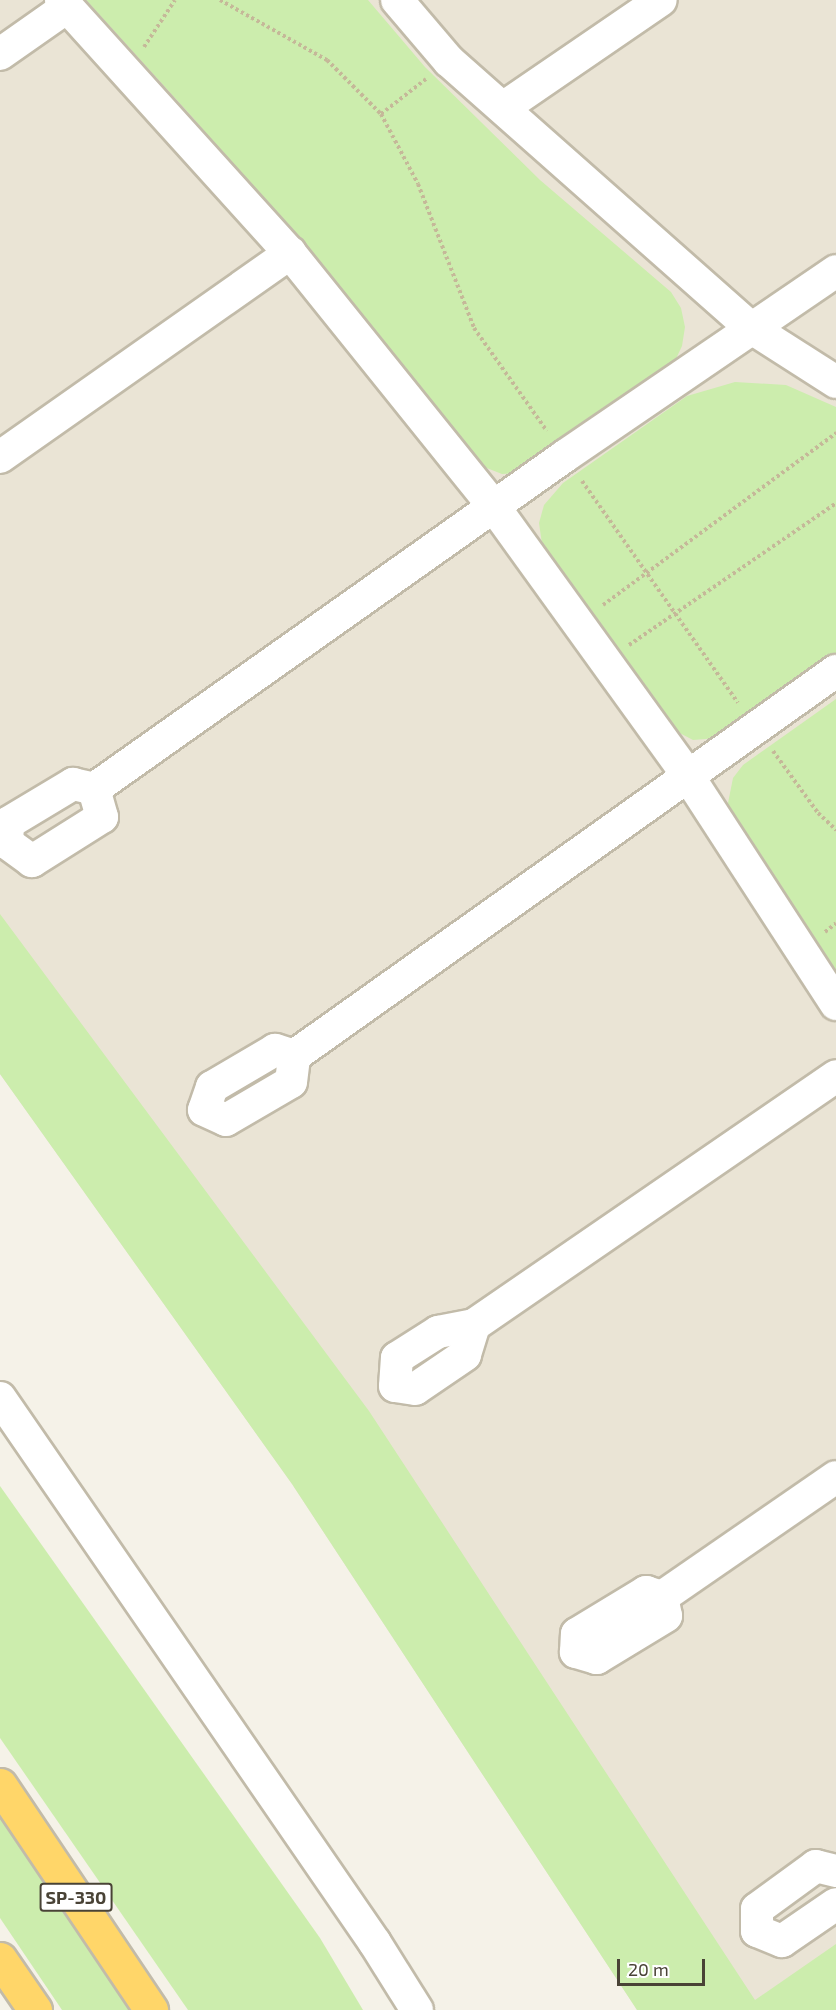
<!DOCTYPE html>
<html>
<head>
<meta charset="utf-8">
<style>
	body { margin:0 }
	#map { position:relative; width:836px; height:2010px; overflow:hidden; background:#f5f2e8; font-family:"Exo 2",sans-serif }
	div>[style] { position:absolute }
	.residential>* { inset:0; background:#eae4d5 }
	.green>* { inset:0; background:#ccedad }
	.path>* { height:4px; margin-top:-2px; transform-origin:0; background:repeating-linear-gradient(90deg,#c5b899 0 3px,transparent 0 6px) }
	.roads { filter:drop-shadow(2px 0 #c2bba9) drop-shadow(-2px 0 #c2bba9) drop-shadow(0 2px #c2bba9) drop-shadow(0 -2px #c2bba9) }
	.street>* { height:32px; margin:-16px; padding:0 16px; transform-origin:16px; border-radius:16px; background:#fff }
	.highway>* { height:33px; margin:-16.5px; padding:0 16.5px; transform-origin:16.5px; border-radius:16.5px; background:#ffd669 }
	span { translate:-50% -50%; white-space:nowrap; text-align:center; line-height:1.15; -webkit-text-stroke:6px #fff; paint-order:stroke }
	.shield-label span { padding:2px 4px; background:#fff; border:2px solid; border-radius:4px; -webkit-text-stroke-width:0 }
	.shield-label { font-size:18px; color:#494336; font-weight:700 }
	.scale { position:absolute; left:617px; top:1959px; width:88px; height:27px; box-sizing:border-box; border:3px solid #494336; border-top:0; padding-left:8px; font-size:18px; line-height:21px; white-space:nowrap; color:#494336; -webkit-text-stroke:4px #fff; paint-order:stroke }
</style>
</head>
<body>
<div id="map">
	<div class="residential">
		<i style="clip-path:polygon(0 0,836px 0,836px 1945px,742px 2010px,637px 2010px,292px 1484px,0 1074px)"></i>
	</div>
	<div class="green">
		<i style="clip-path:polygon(86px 0,368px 0,425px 67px,540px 180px,671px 292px,681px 308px,685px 327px,682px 346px,674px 363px,518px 473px,502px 474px,479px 465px,194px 119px)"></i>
		<i style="clip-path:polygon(735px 382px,786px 385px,836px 407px,836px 660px,718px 738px,693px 740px,670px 728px,543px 551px,539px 523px,544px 505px,563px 483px,687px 396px)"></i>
		<i style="clip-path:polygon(836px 699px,836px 983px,729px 812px,728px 803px,733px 778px,743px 765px)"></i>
		<i style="clip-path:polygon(0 914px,369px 1411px,755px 2000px,836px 1944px,836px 2010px,637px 2010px,292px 1484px,0 1074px)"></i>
		<i style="clip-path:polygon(0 1486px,320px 1938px,363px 2010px,188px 2010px,0 1738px)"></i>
		<i style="clip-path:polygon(0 1815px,131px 2010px,62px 2010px,0 1918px)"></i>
	</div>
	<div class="path">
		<i style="left:220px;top:0;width:123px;rotate:29.3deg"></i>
		<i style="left:327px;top:60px;width:76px;rotate:45deg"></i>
		<i style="left:381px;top:114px;width:79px;rotate:62.1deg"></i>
		<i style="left:418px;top:184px;width:155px;rotate:68.7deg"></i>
		<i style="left:474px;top:328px;width:126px;rotate:54.7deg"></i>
		<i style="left:144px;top:47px;width:56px;rotate:-56.6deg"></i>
		<i style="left:381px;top:114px;width:57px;rotate:-37.9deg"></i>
		<i style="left:582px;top:481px;width:271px;rotate:54.9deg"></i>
		<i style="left:603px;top:605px;width:290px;rotate:-36.4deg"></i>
		<i style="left:629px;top:645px;width:251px;rotate:-34.4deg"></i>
		<i style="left:773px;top:751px;width:77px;rotate:54deg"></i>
		<i style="left:818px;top:813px;width:25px;rotate:43deg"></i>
		<i style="left:825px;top:932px;width:14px;rotate:-39deg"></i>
	</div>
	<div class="roads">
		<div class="street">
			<i style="left:61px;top:0;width:341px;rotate:47.9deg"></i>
			<i style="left:290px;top:253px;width:327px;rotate:51.2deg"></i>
			<i style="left:495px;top:508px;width:330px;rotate:54.2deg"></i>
			<i style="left:688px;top:776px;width:272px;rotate:57deg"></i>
			<i style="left:397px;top:0;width:80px;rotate:49.6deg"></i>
			<i style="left:449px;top:61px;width:402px;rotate:41.5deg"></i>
			<i style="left:750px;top:327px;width:102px;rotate:32.6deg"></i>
			<i style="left:0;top:54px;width:82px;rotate:-35deg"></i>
			<i style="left:503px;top:108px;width:191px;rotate:-34.4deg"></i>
			<i style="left:0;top:457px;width:355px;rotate:-35.1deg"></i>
			<i style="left:94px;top:789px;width:29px;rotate:74deg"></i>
			<i style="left:102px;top:817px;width:83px;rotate:147.8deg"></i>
			<i style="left:32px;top:861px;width:31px;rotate:-144deg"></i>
			<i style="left:7px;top:843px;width:20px;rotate:-87deg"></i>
			<i style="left:8px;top:823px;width:76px;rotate:-31deg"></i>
			<i style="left:73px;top:784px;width:22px;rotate:13deg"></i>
			<i style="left:94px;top:789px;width:577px;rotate:-35.26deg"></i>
			<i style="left:565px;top:456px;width:328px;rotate:-34.3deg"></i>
			<i style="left:294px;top:1056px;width:20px;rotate:-162deg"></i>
			<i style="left:275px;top:1050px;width:73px;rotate:149.6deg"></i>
			<i style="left:212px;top:1087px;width:24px;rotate:109deg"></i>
			<i style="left:204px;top:1110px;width:24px;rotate:24deg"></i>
			<i style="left:226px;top:1120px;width:75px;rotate:-30.3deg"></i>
			<i style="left:291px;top:1082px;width:26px;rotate:-83deg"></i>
			<i style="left:294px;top:1056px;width:665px;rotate:-35.39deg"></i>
			<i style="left:474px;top:1325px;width:439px;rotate:-34.5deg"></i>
			<i style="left:474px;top:1325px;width:31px;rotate:107deg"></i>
			<i style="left:465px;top:1355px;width:60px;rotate:145.8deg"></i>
			<i style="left:415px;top:1389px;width:20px;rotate:-171deg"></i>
			<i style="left:395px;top:1386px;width:28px;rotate:-86deg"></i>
			<i style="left:397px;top:1358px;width:49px;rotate:-32.4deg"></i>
			<i style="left:438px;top:1332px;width:37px;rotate:-11deg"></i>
			<i style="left:0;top:1398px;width:662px;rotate:55.47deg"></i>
			<i style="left:375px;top:1943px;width:79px;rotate:57.9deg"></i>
			<i style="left:646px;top:1592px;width:17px;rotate:17deg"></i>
			<i style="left:662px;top:1597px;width:19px;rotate:78deg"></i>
			<i style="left:666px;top:1616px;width:81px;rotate:148.7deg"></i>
			<i style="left:597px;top:1658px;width:22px;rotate:-164deg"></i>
			<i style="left:576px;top:1652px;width:18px;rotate:-87deg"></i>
			<i style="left:577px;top:1634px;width:81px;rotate:-31.3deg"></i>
			<i style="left:662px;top:1597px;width:211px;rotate:-34.6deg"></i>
			<i style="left:836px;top:1871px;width:21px;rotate:-166deg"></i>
			<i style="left:816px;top:1866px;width:73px;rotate:143.9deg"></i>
			<i style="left:757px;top:1909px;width:22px;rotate:90deg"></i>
			<i style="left:757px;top:1931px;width:27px;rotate:22deg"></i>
			<i style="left:782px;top:1941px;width:65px;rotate:-34.4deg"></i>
		</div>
		<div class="highway">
			<i style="left:0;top:1785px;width:271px;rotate:56.1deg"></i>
			<i style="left:0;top:1959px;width:62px;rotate:55.5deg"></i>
		</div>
	</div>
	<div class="shield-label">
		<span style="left:76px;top:1897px">SP-330</span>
	</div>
	<div class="scale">20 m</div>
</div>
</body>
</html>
